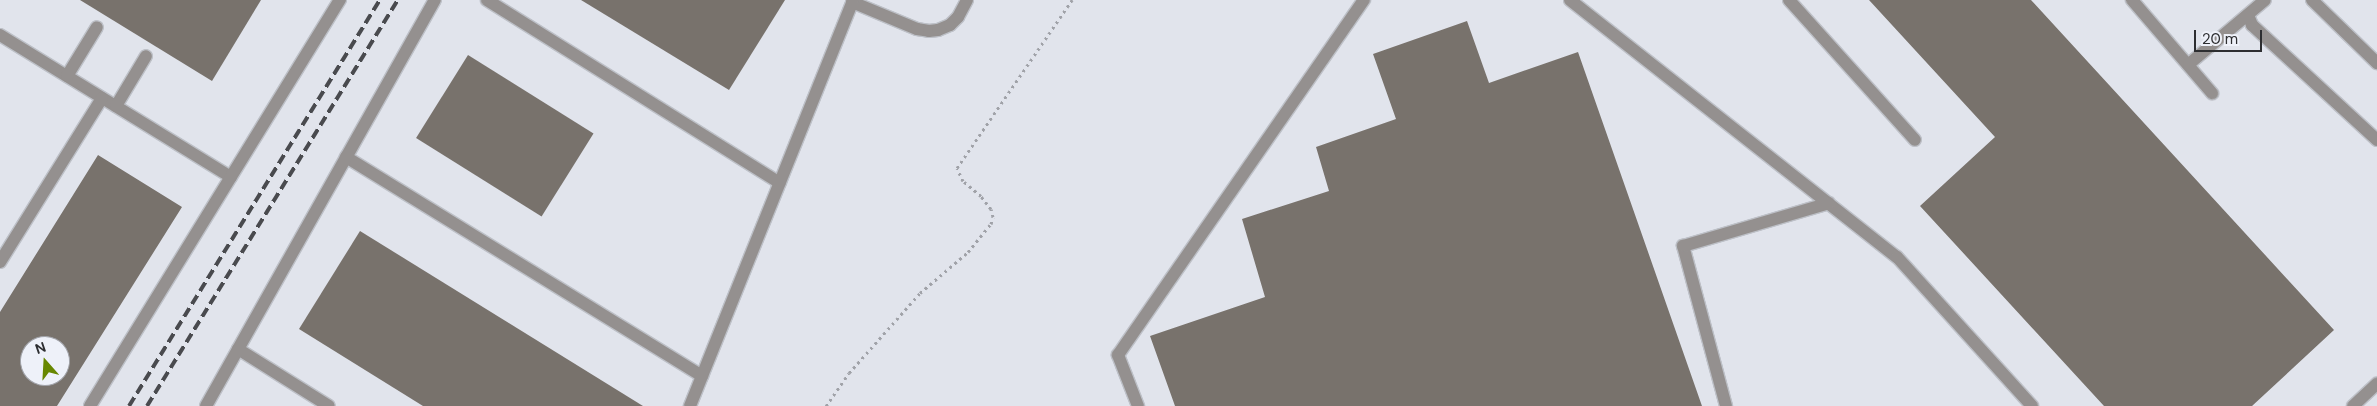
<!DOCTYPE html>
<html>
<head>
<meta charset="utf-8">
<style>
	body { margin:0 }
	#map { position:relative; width:2377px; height:406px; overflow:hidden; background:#e1e4ec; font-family:"DM Sans",sans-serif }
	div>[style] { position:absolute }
	.building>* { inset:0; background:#78726c; transform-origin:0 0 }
	.path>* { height:3px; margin-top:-1.5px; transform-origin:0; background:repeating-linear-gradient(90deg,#a0a2a8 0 2.5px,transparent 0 6.5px) }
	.roads { filter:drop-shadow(1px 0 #bdc0c7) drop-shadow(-1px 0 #bdc0c7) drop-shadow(0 1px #bdc0c7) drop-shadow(0 -1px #bdc0c7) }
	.minor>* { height:12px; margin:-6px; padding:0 6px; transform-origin:6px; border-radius:6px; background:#94908f }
	.rail>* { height:4px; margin-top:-2px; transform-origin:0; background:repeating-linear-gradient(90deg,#494a4e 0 10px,transparent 0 15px) }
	span { translate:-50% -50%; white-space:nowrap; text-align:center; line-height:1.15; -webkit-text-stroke:5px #eef1f9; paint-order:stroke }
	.north { position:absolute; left:20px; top:336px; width:50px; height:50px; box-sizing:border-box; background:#eef1f9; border:1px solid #a1a3a9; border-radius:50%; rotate:341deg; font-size:14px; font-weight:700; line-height:20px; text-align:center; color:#2d2e31 }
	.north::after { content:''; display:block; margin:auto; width:18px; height:22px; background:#678701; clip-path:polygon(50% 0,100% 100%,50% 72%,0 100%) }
	.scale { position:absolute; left:2194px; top:30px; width:68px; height:22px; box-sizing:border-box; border:2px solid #2d2e31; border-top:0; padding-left:6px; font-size:15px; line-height:18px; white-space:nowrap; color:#2d2e31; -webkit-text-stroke:4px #eef1f9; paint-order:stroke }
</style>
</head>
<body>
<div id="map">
	<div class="building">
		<i style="clip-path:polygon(80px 0,261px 0,212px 81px)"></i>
		<i style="clip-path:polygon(581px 0,785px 0,729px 90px)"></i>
		<i style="clip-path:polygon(1869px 0,2031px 0,2334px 330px,2252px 406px,2104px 406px,1920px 206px,1995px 137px)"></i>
		<i style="clip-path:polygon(1467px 21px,1489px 83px,1578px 52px,1702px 406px,1175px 406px,1150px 336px,1265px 297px,1242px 219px,1329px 191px,1316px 147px,1396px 119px,1373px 54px)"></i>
		<i style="left:468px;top:55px;width:148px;height:98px;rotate:32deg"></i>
		<i style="clip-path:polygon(evenodd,98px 155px,182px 207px,57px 406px,0 406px,0 312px,98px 155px,30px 346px,60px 346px,60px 376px,30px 376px,30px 346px)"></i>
		<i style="clip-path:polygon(360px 231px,643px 406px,423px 406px,299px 329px)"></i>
	</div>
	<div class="path">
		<i style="left:826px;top:406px;width:40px;rotate:-55.1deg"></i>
		<i style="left:849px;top:373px;width:107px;rotate:-48.4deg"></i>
		<i style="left:920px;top:293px;width:63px;rotate:-40.5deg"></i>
		<i style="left:968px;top:252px;width:36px;rotate:-51deg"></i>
		<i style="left:991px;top:224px;width:7px;rotate:-74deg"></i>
		<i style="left:993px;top:217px;width:8px;rotate:-104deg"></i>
		<i style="left:991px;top:209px;width:16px;rotate:-128deg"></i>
		<i style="left:981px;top:196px;width:23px;rotate:-140deg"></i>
		<i style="left:963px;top:181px;width:14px;rotate:-115deg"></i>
		<i style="left:957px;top:168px;width:204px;rotate:-55.6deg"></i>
	</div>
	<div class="roads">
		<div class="minor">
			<i style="left:487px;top:0;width:345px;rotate:32deg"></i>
			<i style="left:1570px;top:0;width:416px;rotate:38.2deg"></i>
			<i style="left:1897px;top:257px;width:201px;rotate:47.8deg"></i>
			<i style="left:1789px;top:0;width:188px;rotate:48deg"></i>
			<i style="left:2132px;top:0;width:123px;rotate:49.3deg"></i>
			<i style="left:2312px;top:0;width:91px;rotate:44.1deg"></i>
			<i style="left:852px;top:2px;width:70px;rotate:22.6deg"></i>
			<i style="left:917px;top:29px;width:12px;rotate:9deg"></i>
			<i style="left:929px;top:31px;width:9px;rotate:-6deg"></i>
			<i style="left:938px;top:30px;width:13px;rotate:-23deg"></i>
			<i style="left:950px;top:25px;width:11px;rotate:-45deg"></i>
			<i style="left:958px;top:17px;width:19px;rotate:-62deg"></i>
			<i style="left:2248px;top:15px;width:11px;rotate:68deg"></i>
			<i style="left:2252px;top:25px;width:170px;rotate:42.6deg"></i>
			<i style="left:0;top:35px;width:271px;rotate:31.6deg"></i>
			<i style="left:2189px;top:64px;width:99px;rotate:-40.1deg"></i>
			<i style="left:67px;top:76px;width:57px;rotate:-58.5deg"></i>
			<i style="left:116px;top:106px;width:58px;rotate:-59deg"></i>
			<i style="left:346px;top:157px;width:418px;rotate:31.6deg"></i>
			<i style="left:0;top:262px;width:193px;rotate:-58.1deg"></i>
			<i style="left:238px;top:349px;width:107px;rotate:32.1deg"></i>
			<i style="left:90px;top:406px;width:477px;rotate:-58.4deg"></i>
			<i style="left:206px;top:406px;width:466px;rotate:-60.6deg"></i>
			<i style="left:690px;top:406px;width:437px;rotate:-68.1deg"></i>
			<i style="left:1138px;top:406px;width:55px;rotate:-111.4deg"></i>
			<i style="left:1118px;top:355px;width:432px;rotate:-55.3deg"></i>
			<i style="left:1726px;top:406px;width:166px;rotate:-105deg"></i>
			<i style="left:1683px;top:246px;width:152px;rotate:-16.4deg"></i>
			<i style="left:2353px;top:406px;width:33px;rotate:-43deg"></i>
		</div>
	</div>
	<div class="rail">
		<i style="left:129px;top:406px;width:477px;rotate:-58.3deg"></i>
		<i style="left:147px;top:406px;width:477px;rotate:-58.3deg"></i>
	</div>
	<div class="north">N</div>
	<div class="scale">20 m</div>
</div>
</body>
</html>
